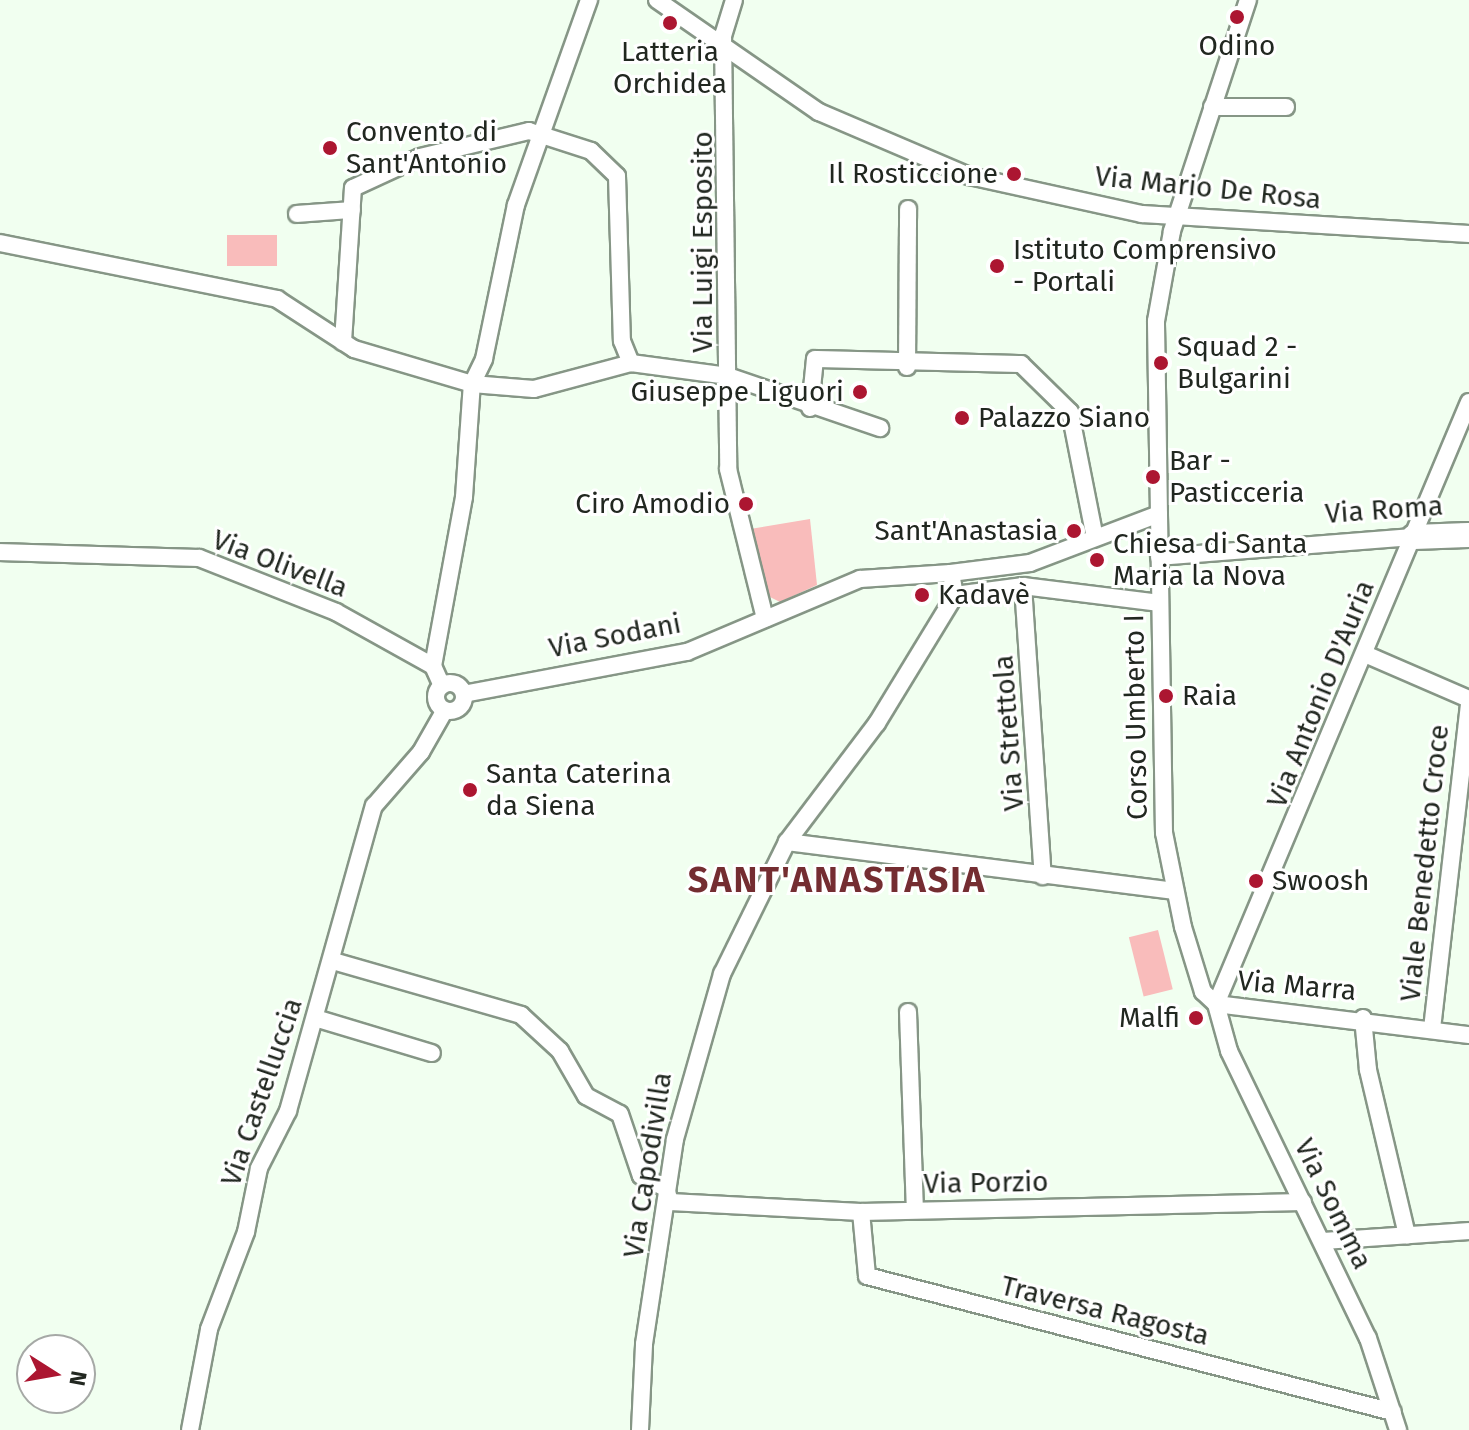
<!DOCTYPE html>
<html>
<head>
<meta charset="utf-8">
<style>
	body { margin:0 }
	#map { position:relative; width:1469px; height:1430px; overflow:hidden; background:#f1fff0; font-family:"Fira Sans",sans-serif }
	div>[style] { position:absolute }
	.green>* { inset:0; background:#f9bcbb; transform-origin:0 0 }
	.roads { filter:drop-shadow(2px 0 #869686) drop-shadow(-2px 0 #869686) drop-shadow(0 2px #869686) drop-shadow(0 -2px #869686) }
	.street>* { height:16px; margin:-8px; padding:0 8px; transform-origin:8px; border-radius:8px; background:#fff }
	.street>.ring { margin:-8px; padding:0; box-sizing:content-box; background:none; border:16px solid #fff; border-radius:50% }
	.secondary>* { height:24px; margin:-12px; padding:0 12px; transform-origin:12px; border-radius:12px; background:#fff }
	.dots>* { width:22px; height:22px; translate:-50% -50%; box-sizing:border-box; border:4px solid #fff; border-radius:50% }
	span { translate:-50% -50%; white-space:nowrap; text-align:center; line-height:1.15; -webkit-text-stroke:6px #fff; paint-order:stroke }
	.poi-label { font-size:28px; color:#212720 }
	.left { translate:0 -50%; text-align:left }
	.right { translate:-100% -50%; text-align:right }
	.street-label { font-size:28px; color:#212720 }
	.district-label { font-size:36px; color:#742d31; font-weight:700; letter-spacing:2px }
	.north { position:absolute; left:16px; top:1334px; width:80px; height:80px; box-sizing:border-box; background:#fff; border:2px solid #a6a9a6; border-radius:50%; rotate:101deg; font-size:22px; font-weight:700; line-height:32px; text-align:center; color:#212720 }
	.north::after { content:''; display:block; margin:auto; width:28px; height:36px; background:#ac1631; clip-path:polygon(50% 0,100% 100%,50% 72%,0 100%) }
</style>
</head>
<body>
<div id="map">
	<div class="green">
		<i style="left:227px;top:235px;width:50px;height:31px"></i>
		<i style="clip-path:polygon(810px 519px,817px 585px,780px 602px,770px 597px,750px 529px)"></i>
		<i style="left:1158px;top:930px;width:61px;height:30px;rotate:76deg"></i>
	</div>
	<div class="roads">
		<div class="street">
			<i style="left:657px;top:0;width:197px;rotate:34.7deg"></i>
			<i style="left:819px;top:112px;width:163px;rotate:23.1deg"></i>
			<i style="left:969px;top:176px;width:177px;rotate:12.4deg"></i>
			<i style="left:1142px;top:214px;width:328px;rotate:3.5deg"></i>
			<i style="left:734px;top:0;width:37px;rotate:107deg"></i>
			<i style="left:723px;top:35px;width:434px;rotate:89.3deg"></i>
			<i style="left:728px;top:469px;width:154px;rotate:76.1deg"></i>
			<i style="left:1212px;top:107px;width:74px"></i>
			<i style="left:297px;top:214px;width:55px;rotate:-4.2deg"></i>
			<i style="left:0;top:243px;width:283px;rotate:11.4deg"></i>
			<i style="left:277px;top:299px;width:92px;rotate:33deg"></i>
			<i style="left:354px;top:349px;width:123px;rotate:16.5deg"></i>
			<i style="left:472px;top:384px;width:62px;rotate:4.6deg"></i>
			<i style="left:534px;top:389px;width:100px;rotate:-15deg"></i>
			<i style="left:631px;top:363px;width:98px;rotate:7.6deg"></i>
			<i style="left:728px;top:376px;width:161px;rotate:18.9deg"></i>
			<i style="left:343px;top:342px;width:154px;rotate:-86.3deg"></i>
			<i style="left:353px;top:188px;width:74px;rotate:-24.8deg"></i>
			<i style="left:420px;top:157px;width:112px;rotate:-13.4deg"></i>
			<i style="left:529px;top:131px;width:65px;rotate:17.9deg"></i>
			<i style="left:591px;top:151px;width:36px;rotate:44deg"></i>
			<i style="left:617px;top:176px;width:165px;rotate:88.3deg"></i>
			<i style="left:622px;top:341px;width:24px;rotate:68deg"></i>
			<i style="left:907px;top:367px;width:158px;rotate:-89.6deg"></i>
			<i style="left:810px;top:408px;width:49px;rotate:-84.2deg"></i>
			<i style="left:815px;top:359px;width:206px;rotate:1.4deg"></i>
			<i style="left:1021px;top:364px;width:69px;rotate:44.4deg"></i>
			<i style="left:1070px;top:412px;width:128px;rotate:78.8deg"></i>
			<i style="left:1159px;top:514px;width:138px;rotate:159.2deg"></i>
			<i style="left:1030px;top:563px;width:80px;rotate:172.8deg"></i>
			<i style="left:951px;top:573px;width:22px;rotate:80deg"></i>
			<i style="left:955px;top:595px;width:69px;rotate:-7.5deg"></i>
			<i style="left:1023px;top:586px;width:138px;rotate:7.1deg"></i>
			<i style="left:0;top:552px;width:199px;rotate:1.7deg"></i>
			<i style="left:199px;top:558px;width:147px;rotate:21.5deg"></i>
			<i style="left:336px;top:612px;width:111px;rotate:29.1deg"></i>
			<i style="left:1159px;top:557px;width:256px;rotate:-4.5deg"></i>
			<i style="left:1023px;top:586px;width:291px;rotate:86.1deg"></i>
			<i style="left:1365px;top:654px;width:113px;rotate:23.4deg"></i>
			<i class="ring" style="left:436px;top:683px;width:12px;height:12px"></i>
			<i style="left:442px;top:686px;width:22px;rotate:-114deg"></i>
			<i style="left:433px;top:666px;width:172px;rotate:-79.6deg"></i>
			<i style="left:464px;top:497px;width:113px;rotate:-86deg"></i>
			<i style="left:472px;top:384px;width:28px;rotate:-64deg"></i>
			<i style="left:484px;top:359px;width:157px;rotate:-78.3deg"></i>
			<i style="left:516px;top:205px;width:218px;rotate:-70.4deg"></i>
			<i style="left:464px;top:694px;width:227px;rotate:-10.7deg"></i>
			<i style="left:687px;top:652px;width:188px;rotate:-22.9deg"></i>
			<i style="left:860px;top:579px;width:91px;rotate:-3.8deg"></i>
			<i style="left:787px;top:842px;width:391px;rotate:7.2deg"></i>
			<i style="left:333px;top:961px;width:196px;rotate:16deg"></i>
			<i style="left:521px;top:1015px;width:53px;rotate:42.7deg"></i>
			<i style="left:560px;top:1051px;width:52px;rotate:60deg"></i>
			<i style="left:586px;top:1096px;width:38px;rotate:28deg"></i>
			<i style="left:620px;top:1114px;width:65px;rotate:71.3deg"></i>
			<i style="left:641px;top:1176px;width:28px;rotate:26deg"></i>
			<i style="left:666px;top:1188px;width:15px;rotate:74deg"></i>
			<i style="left:670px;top:1202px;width:191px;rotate:3deg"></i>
			<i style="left:861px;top:1212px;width:442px;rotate:-1.3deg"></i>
			<i style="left:1216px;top:1004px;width:18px;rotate:-137deg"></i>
			<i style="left:1203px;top:992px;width:68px;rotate:-107.1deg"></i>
			<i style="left:1183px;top:927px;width:96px;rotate:-101.4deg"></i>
			<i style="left:1164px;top:833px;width:512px;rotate:-90.9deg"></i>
			<i style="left:1156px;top:321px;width:91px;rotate:-79.9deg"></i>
			<i style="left:1172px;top:231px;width:243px;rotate:-71.8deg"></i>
			<i style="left:1216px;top:1004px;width:653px;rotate:-67.2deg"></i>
			<i style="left:1216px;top:1004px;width:49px;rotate:74.5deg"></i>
			<i style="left:1229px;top:1051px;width:319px;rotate:64.2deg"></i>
			<i style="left:1368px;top:1338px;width:97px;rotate:71.9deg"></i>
			<i style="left:1216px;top:1004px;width:255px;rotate:7deg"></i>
			<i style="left:908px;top:1012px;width:198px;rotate:88deg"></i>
			<i style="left:315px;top:1018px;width:122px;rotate:16.7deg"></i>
			<i style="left:1363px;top:1018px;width:52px;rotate:84.5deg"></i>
			<i style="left:1368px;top:1070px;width:170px;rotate:76.7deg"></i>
			<i style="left:1432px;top:1029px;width:329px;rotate:-83.5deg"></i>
			<i style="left:861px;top:1212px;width:64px;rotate:84.6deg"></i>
			<i style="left:867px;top:1276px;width:543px;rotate:14.5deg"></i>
			<i style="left:1324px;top:1241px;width:145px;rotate:-3.9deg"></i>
			<i style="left:190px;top:1430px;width:103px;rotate:-79.3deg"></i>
			<i style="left:209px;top:1329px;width:104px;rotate:-69.1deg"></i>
			<i style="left:246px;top:1232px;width:65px;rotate:-78.5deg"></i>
			<i style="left:259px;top:1168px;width:64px;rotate:-63deg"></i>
			<i style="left:288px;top:1111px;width:317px;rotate:-74.3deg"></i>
			<i style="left:374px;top:806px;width:72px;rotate:-49deg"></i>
			<i style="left:421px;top:752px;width:48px;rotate:-60.3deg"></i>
			<i style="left:640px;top:1430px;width:86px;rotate:-87.3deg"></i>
			<i style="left:644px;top:1344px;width:207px;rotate:-81.4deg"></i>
			<i style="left:675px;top:1139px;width:172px;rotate:-74.1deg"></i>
			<i style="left:722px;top:974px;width:147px;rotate:-63.8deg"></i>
			<i style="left:787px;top:842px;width:149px;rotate:-52.9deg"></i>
			<i style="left:877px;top:723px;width:150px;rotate:-58.6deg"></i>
		</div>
		<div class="secondary">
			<i style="left:1414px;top:537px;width:55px;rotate:-2.1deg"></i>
		</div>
	</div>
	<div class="dots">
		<i style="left:1237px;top:17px;background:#ac1631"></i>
		<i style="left:670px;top:23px;background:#ac1631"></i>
		<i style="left:330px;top:148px;background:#ac1631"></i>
		<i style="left:1014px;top:174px;background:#ac1631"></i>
		<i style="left:997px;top:266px;background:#ac1631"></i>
		<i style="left:1161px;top:363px;background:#ac1631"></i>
		<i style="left:860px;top:392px;background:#ac1631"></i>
		<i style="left:962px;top:418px;background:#ac1631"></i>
		<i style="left:1153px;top:477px;background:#ac1631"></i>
		<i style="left:746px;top:504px;background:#ac1631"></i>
		<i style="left:1074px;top:531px;background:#ac1631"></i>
		<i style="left:1097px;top:560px;background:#ac1631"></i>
		<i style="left:922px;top:595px;background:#ac1631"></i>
		<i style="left:1166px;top:696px;background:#ac1631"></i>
		<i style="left:470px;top:790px;background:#ac1631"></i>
		<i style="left:1256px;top:881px;background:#ac1631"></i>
		<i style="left:1196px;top:1018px;background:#ac1631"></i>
	</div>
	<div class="poi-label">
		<span style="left:1237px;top:46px">Odino</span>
		<span style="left:670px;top:68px">Latteria<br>Orchidea</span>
		<span class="left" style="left:346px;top:148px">Convento di<br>Sant'Antonio</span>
		<span class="right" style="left:998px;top:174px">Il Rosticcione</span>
		<span class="left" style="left:1013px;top:266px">Istituto Comprensivo<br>- Portali</span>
		<span class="left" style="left:1177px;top:363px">Squad 2 -<br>Bulgarini</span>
		<span class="right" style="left:844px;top:392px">Giuseppe Liguori</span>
		<span class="left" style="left:978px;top:418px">Palazzo Siano</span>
		<span class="left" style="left:1169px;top:477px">Bar -<br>Pasticceria</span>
		<span class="right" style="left:730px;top:504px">Ciro Amodio</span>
		<span class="right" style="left:1058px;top:531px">Sant'Anastasia</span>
		<span class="left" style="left:1113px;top:560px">Chiesa di Santa<br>Maria la Nova</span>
		<span class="left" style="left:938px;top:595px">Kadavè</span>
		<span class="left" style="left:1182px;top:696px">Raia</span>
		<span class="left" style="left:486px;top:790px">Santa Caterina<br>da Siena</span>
		<span class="left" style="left:1272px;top:881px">Swoosh</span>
		<span class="right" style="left:1180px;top:1018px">Malfi</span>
	</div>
	<div class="street-label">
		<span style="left:1208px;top:188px;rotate:6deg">Via Mario De Rosa</span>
		<span style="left:703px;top:242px;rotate:-90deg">Via Luigi Esposito</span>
		<span style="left:1384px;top:510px;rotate:-4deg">Via Roma</span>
		<span style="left:280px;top:564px;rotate:21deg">Via Olivella</span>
		<span style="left:615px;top:636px;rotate:-11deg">Via Sodani</span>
		<span style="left:1321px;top:694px;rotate:-68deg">Via Antonio D'Auria</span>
		<span style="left:1136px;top:717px;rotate:-91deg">Corso Umberto I</span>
		<span style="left:1009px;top:733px;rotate:-94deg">Via Strettola</span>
		<span style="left:1425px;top:863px;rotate:-84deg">Viale Benedetto Croce</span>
		<span style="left:1297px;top:986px;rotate:5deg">Via Marra</span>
		<span style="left:262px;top:1092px;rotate:-71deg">Via Castelluccia</span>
		<span style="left:648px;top:1165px;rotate:-81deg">Via Capodivilla</span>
		<span style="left:986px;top:1183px;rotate:-1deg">Via Porzio</span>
		<span style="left:1333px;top:1204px;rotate:64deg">Via Somma</span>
		<span style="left:1105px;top:1311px;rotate:14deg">Traversa Ragosta</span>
	</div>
	<div class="district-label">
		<span style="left:837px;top:881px">SANT'ANASTASIA</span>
	</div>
	<div class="north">N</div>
</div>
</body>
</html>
